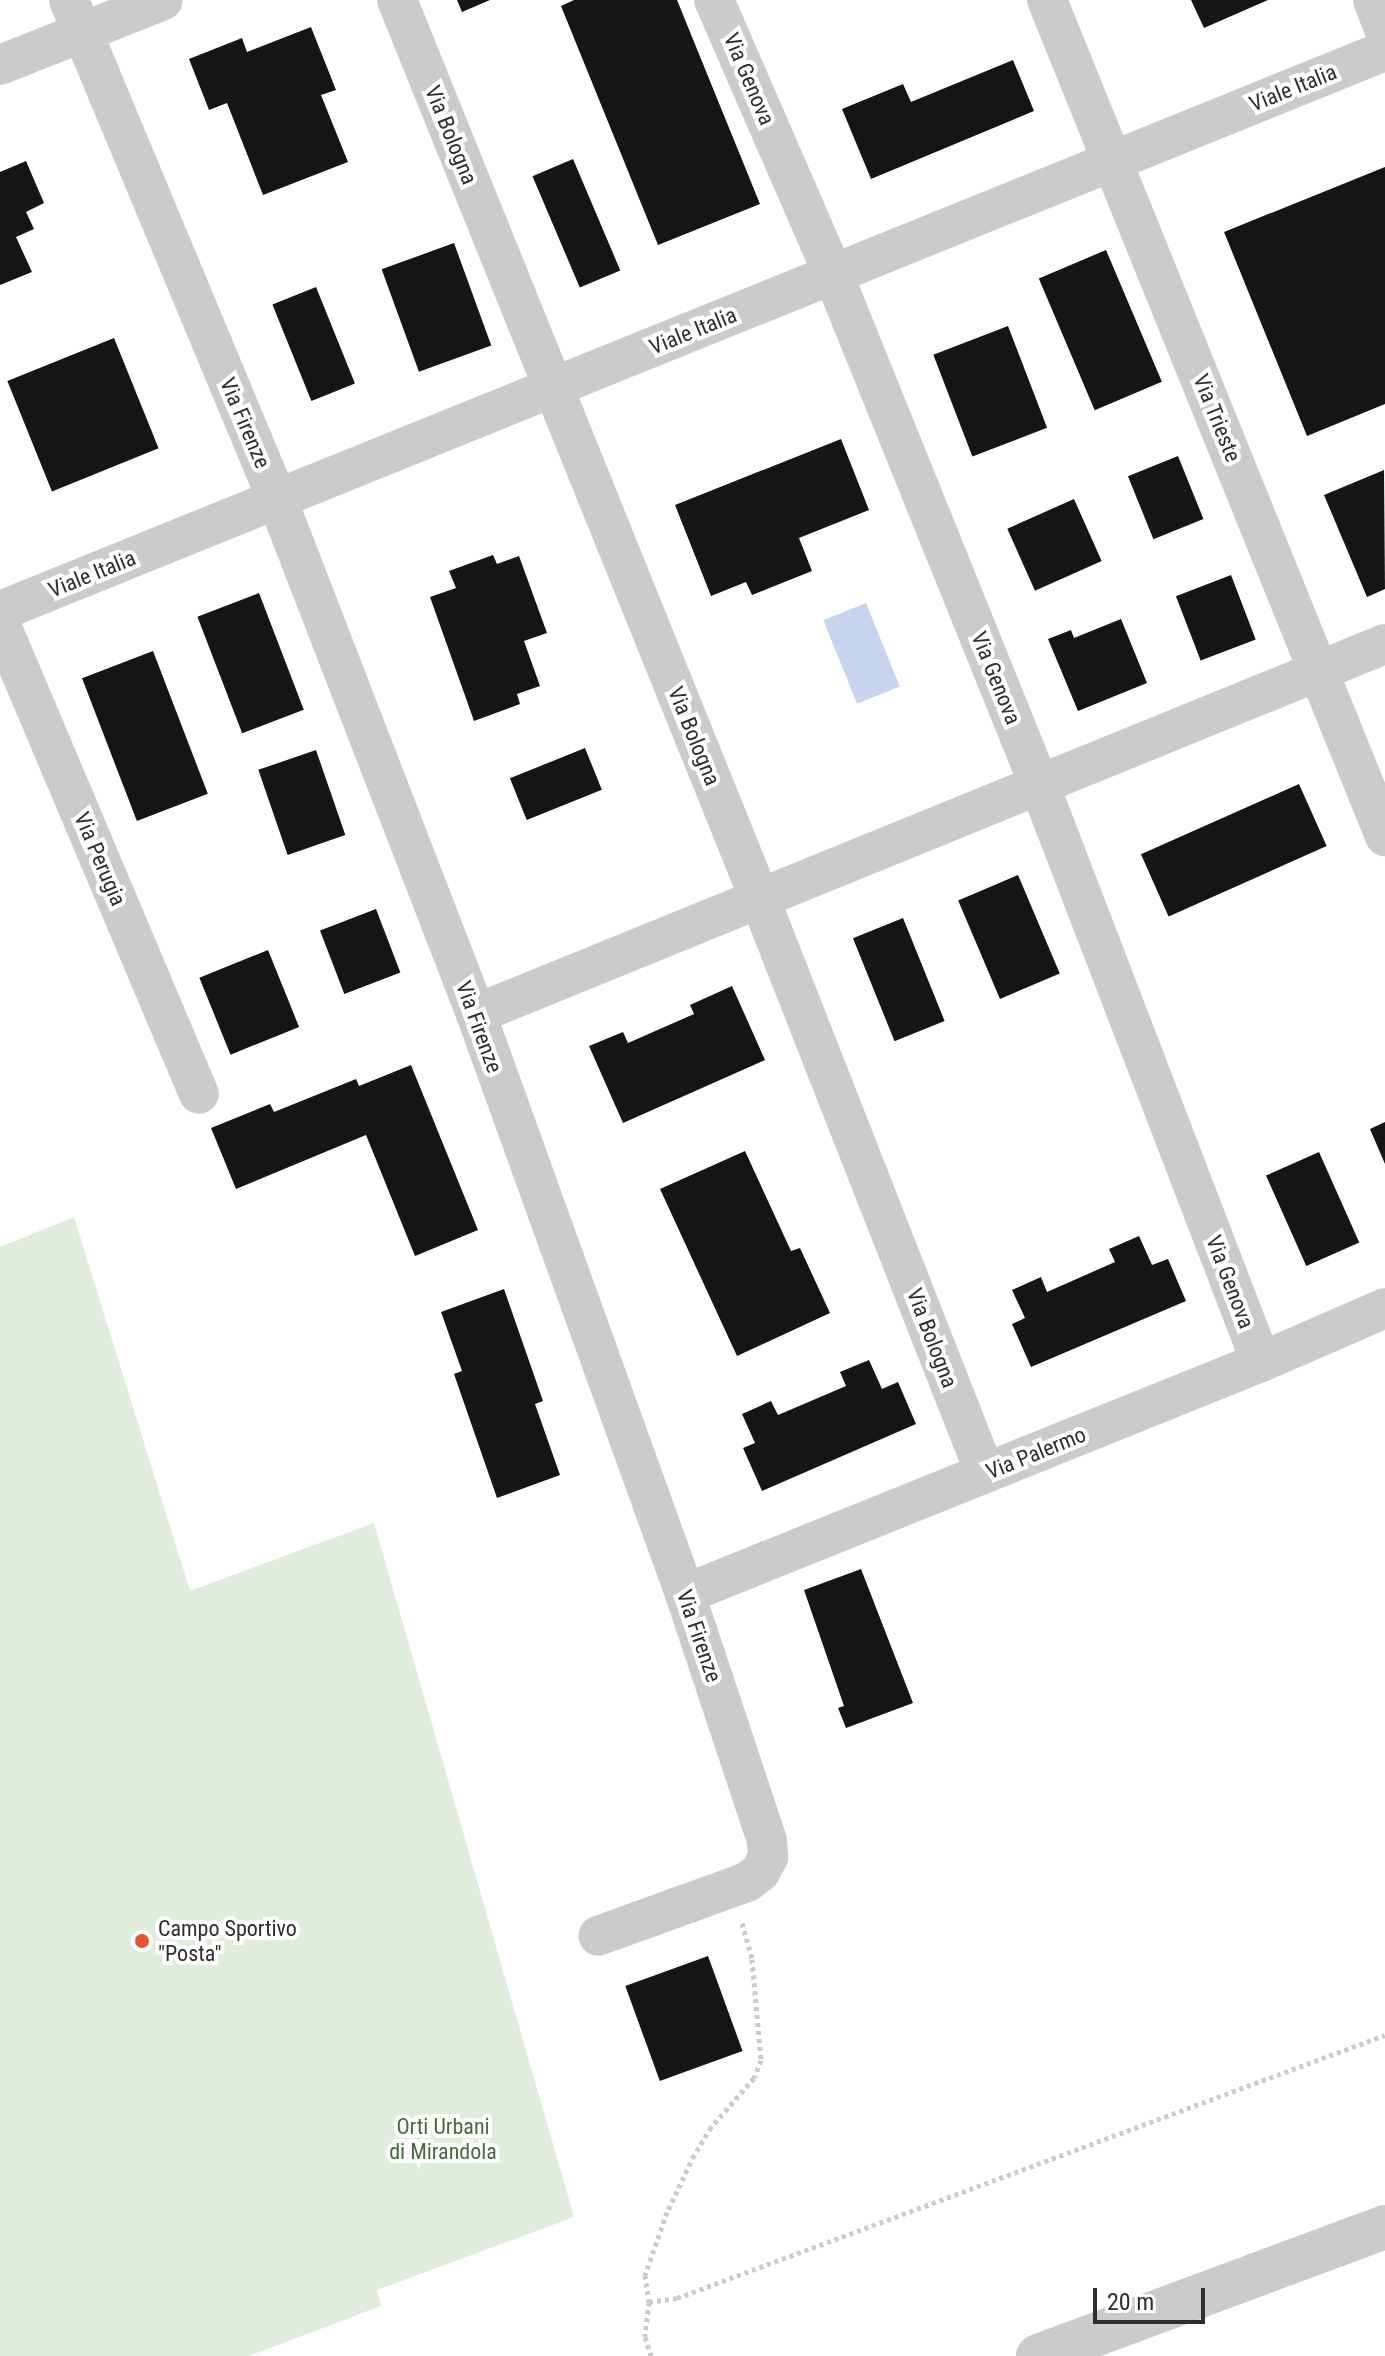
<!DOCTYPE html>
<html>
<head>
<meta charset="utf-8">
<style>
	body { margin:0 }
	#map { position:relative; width:1385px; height:2356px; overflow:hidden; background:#fff; font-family:"Roboto Condensed",sans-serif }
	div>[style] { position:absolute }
	.green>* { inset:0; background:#e0ecdc }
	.water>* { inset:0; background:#c7d4ed; transform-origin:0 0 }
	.building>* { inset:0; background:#151515; transform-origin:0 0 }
	.path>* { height:5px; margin-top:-2.5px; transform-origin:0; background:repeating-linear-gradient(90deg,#cbcbcb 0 4px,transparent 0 8px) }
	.minor>* { height:40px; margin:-20px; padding:0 20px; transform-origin:20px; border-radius:20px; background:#cbcbcb }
	.tertiary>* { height:44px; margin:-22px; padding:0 22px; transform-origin:22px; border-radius:22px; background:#cbcbcb }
	.dots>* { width:22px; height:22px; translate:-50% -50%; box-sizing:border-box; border:4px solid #fff; border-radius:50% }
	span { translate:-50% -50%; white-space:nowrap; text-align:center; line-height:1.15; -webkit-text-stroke:8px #fff; paint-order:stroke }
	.street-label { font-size:22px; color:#2e2e2e }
	.poi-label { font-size:22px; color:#2e2e2e }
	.left { translate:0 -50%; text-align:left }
	.park-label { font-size:22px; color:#446b3a }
	.scale { position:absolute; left:1093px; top:2288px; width:112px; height:36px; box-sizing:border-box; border:4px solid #2e2e2e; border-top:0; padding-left:10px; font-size:24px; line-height:28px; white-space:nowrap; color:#2e2e2e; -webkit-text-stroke:6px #fff; paint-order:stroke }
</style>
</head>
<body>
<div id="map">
	<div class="green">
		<i style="clip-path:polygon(74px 1217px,190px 1591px,374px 1523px,574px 2217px,377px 2290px,381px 2306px,249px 2356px,0 2356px,0 1247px)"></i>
	</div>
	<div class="water">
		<i style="left:866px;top:603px;width:90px;height:46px;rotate:68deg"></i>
	</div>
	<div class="building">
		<i style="clip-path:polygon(457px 0,490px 0,462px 12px)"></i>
		<i style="clip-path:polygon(574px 0,677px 0,760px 204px,658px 245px,561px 6px)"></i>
		<i style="clip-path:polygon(1191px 0,1268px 0,1204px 28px)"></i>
		<i style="clip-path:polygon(311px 27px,336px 90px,321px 95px,348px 162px,263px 195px,227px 103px,209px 110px,189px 59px,242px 38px,247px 52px)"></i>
		<i style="clip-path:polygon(1013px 60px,1034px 111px,871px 179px,842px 109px,903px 84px,911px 102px)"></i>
		<i style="left:573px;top:159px;width:121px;height:44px;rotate:67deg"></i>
		<i style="clip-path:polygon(26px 161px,44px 203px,26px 212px,34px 229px,16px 237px,32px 272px,0 285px,0 172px)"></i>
		<i style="clip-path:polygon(1385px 167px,1385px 404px,1307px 436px,1224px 232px)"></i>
		<i style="left:454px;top:243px;width:109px;height:77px;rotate:70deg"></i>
		<i style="left:1106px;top:250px;width:143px;height:73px;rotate:67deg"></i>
		<i style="left:316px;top:287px;width:104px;height:47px;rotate:68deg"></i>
		<i style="left:1008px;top:326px;width:109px;height:80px;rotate:69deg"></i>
		<i style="left:114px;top:338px;width:119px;height:115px;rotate:68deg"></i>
		<i style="clip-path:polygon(841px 439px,869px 510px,799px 538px,812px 571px,752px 595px,746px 582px,711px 596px,675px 505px)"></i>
		<i style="left:1178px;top:456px;width:68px;height:54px;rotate:68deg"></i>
		<i style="clip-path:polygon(1384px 470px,1385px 589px,1367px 597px,1324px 495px)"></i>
		<i style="left:1074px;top:499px;width:68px;height:73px;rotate:66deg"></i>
		<i style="clip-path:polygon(493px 555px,497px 564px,519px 556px,547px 633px,524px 641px,540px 686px,517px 694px,520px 704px,474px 721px,430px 597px,456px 588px,449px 571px)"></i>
		<i style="left:1231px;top:575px;width:69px;height:59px;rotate:69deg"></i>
		<i style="left:259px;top:593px;width:125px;height:66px;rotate:69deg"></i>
		<i style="clip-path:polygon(1121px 619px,1147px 683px,1078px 711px,1048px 639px,1071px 630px,1074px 638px)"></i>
		<i style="left:153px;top:651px;width:153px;height:76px;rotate:69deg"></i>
		<i style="left:585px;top:748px;width:45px;height:81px;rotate:68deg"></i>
		<i style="left:316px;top:750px;width:90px;height:61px;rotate:71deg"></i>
		<i style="left:1299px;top:784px;width:68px;height:173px;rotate:66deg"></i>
		<i style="left:1018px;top:875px;width:107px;height:65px;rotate:67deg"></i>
		<i style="left:376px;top:909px;width:68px;height:60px;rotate:69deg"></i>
		<i style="left:903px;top:918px;width:111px;height:54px;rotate:68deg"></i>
		<i style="left:268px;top:950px;width:83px;height:74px;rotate:68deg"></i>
		<i style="clip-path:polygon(732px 986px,765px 1060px,623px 1123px,589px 1046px,623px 1032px,628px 1043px,694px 1014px,690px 1005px)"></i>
		<i style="clip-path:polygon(411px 1065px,478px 1230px,415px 1256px,366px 1135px,236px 1189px,211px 1128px,270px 1104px,274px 1112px,356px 1079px,359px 1086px)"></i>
		<i style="clip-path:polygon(1385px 1122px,1385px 1164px,1370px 1129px)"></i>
		<i style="clip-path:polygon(745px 1151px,791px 1251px,800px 1248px,830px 1313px,737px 1356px,660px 1189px)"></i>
		<i style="left:1319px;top:1152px;width:99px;height:58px;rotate:66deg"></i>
		<i style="clip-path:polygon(1139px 1236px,1152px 1265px,1168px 1259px,1186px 1301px,1031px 1367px,1012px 1324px,1025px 1318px,1012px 1290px,1041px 1277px,1047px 1292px,1115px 1262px,1109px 1249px)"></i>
		<i style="clip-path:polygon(504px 1289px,543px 1401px,535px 1404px,560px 1475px,497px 1498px,454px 1374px,462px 1371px,441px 1312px)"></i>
		<i style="clip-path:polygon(869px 1360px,882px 1389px,898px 1382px,916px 1424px,762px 1491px,743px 1448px,755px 1443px,742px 1414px,771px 1401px,778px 1415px,846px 1386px,840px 1372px)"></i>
		<i style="clip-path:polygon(861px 1569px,913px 1703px,846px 1728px,838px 1708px,844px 1706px,804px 1590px)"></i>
		<i style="left:708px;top:1956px;width:101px;height:88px;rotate:70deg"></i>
	</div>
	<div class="path">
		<i style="left:742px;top:1923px;width:37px;rotate:74deg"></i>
		<i style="left:752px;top:1959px;width:101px;rotate:84.9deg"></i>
		<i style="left:761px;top:2060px;width:19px;rotate:111deg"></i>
		<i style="left:754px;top:2078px;width:65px;rotate:131.3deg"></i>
		<i style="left:711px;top:2127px;width:33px;rotate:121deg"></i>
		<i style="left:694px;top:2155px;width:63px;rotate:115.3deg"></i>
		<i style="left:667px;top:2212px;width:67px;rotate:109.2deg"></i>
		<i style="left:645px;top:2275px;width:27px;rotate:82deg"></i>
		<i style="left:649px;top:2302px;width:28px;rotate:-8deg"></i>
		<i style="left:677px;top:2298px;width:755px;rotate:-20.38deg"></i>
		<i style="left:649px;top:2302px;width:35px;rotate:97deg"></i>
		<i style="left:645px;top:2337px;width:20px;rotate:72deg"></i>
	</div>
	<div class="minor">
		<i style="left:69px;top:0;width:541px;rotate:67.37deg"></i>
		<i style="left:277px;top:499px;width:552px;rotate:68.87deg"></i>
		<i style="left:476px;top:1014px;width:617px;rotate:70.18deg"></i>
		<i style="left:685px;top:1594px;width:260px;rotate:71.6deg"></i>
		<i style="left:767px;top:1841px;width:16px;rotate:86deg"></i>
		<i style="left:768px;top:1857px;width:17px;rotate:118deg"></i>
		<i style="left:760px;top:1872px;width:16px;rotate:142deg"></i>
		<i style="left:747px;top:1882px;width:158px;rotate:160.1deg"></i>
		<i style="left:397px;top:0;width:967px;rotate:68.02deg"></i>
		<i style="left:759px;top:897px;width:619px;rotate:68.58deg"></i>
		<i style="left:714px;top:0;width:299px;rotate:66.5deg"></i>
		<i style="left:833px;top:274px;width:550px;rotate:68.01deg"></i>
		<i style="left:1039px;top:784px;width:619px;rotate:68.99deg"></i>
		<i style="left:1047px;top:0;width:902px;rotate:67.99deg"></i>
		<i style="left:1373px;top:0;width:34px;rotate:69deg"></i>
		<i style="left:0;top:65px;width:175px;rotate:-21.7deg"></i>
		<i style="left:0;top:611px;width:1494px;rotate:-22.02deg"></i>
		<i style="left:0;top:623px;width:511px;rotate:67.1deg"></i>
		<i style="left:476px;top:1014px;width:981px;rotate:-22.15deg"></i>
		<i style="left:685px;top:1594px;width:621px;rotate:-21.94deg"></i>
		<i style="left:1261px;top:1362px;width:135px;rotate:-23.5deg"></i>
	</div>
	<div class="tertiary">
		<i style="left:1038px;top:2356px;width:370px;rotate:-20.4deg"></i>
	</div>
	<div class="dots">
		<i style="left:142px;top:1941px;background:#ea502b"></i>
	</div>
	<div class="street-label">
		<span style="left:749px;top:79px;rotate:67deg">Via Genova</span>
		<span style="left:1293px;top:88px;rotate:-22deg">Viale Italia</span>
		<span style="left:451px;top:135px;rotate:68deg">Via Bologna</span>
		<span style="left:693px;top:331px;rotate:-22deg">Viale Italia</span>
		<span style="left:1217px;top:418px;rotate:68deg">Via Trieste</span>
		<span style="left:245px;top:423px;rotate:67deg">Via Firenze</span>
		<span style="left:92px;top:574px;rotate:-22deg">Viale Italia</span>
		<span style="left:996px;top:678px;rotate:68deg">Via Genova</span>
		<span style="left:694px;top:736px;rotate:68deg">Via Bologna</span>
		<span style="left:100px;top:859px;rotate:67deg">Via Perugia</span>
		<span style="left:479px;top:1027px;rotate:70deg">Via Firenze</span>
		<span style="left:1230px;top:1282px;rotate:69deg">Via Genova</span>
		<span style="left:932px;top:1338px;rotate:69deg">Via Bologna</span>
		<span style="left:1036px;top:1453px;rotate:-22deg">Via Palermo</span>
		<span style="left:699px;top:1636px;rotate:71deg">Via Firenze</span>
	</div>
	<div class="poi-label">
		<span class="left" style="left:158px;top:1941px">Campo Sportivo<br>"Posta"</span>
	</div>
	<div class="park-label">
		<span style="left:443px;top:2139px">Orti Urbani<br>di Mirandola</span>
	</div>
	<div class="scale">20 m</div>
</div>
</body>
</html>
